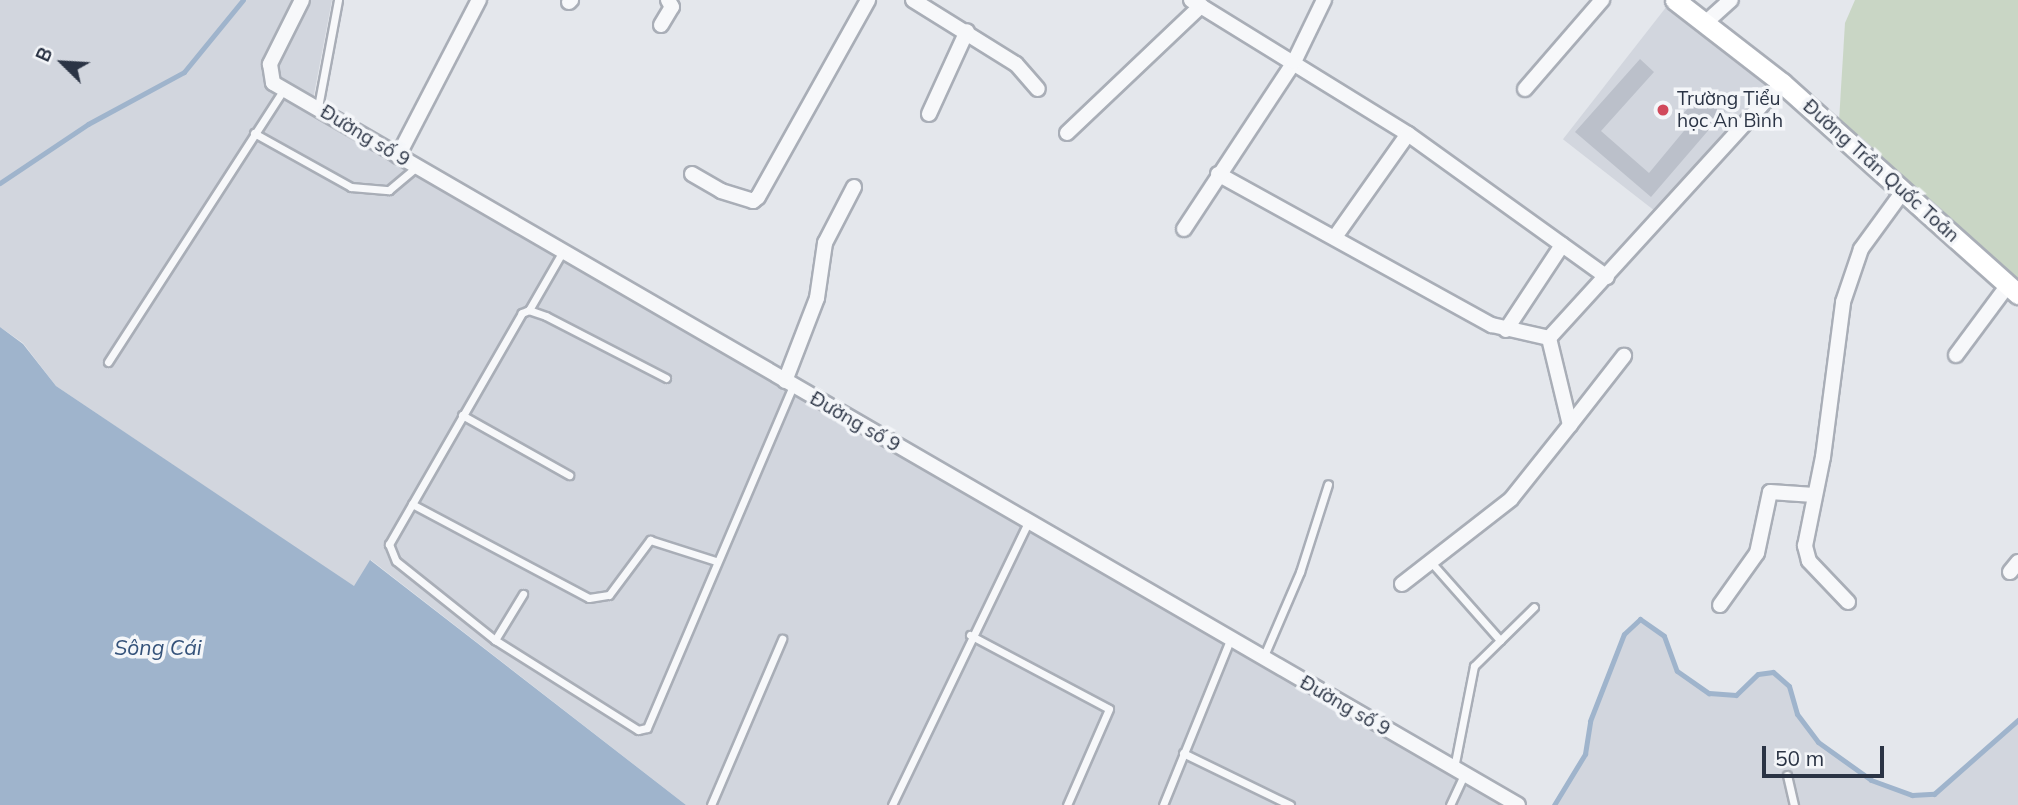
<!DOCTYPE html>
<html>
<head>
<meta charset="utf-8">
<style>
	body { margin:0 }
	#map { position:relative; width:2018px; height:805px; overflow:hidden; background:#e4e7ec; font-family:Mulish,sans-serif }
	div>[style] { position:absolute }
	.built>* { inset:0; background:#d2d6de; transform-origin:0 0 }
	.green>* { inset:0; background:#c9d6c5 }
	.water>* { inset:0; background:#9fb4cc }
	.stream>* { height:5px; margin:-2.5px; padding:0 2.5px; transform-origin:2.5px; border-radius:2.5px; background:#9fb4cc }
	.building>* { inset:0; background:#bbc0ca }
	.roads { filter:drop-shadow(2px 0 #a9aeb7) drop-shadow(-2px 0 #a9aeb7) drop-shadow(0 2px #a9aeb7) drop-shadow(0 -2px #a9aeb7) }
	.lane>* { height:7px; margin:-3.5px; padding:0 3.5px; transform-origin:3.5px; border-radius:3.5px; background:#f7f8fa }
	.street>* { height:14px; margin:-7px; padding:0 7px; transform-origin:7px; border-radius:7px; background:#f7f8fa }
	.secondary>* { height:19px; margin:-9.5px; padding:0 9.5px; transform-origin:9.5px; border-radius:9.5px; background:#fff }
	.dots>* { width:19px; height:19px; translate:-50% -50%; box-sizing:border-box; border:4px solid #f4f6f9; border-radius:50% }
	span { translate:-50% -50%; white-space:nowrap; text-align:center; line-height:1.15; -webkit-text-stroke:7px #f4f6f9; paint-order:stroke }
	.poi-label { font-size:19px; color:#2b3445 }
	.left { translate:0 -50%; text-align:left }
	.street-label { font-size:19px; color:#2b3445 }
	.water-label { font-size:21px; color:#34527a; font-style:italic }
	.north { position:absolute; left:28px; top:28px; width:70px; height:70px; -webkit-text-stroke:5px #f4f6f9; paint-order:stroke; rotate:294deg; font-size:19px; font-weight:700; line-height:28px; text-align:center; color:#2b3445 }
	.north::after { content:''; display:block; margin:auto; width:24px; height:32px; background:#2b3445; clip-path:polygon(50% 0,100% 100%,50% 72%,0 100%) }
	.scale { position:absolute; left:1762px; top:746px; width:122px; height:32px; box-sizing:border-box; border:4px solid #2b3445; border-top:0; padding-left:9px; font-size:21px; line-height:24px; white-space:nowrap; color:#2b3445; -webkit-text-stroke:5px #f4f6f9; paint-order:stroke }
</style>
</head>
<body>
<div id="map">
	<div class="built">
		<i style="clip-path:polygon(0 0,332px 0,311px 110px,1506px 805px,686px 805px,371px 560px,354px 587px,56px 386px,23px 343px,0 327px)"></i>
		<i style="left:1667px;top:6px;width:131px;height:169px;rotate:38deg"></i>
		<i style="clip-path:polygon(1640px 619px,1664px 636px,1677px 671px,1709px 693px,1736px 695px,1758px 674px,1773px 672px,1789px 686px,1797px 714px,1818px 742px,1871px 780px,1912px 795px,1934px 793px,2018px 720px,2018px 805px,1554px 805px,1585px 754px,1590px 721px,1624px 634px)"></i>
	</div>
	<div class="green">
		<i style="clip-path:polygon(1855px 0,2018px 0,2018px 281px,1839px 121px,1845px 23px)"></i>
	</div>
	<div class="water">
		<i style="clip-path:polygon(0 327px,23px 344px,56px 386px,354px 586px,370px 560px,686px 805px,0 805px)"></i>
	</div>
	<div class="stream">
		<i style="left:0;top:183px;width:106px;rotate:-33.8deg"></i>
		<i style="left:88px;top:124px;width:109px;rotate:-28.4deg"></i>
		<i style="left:184px;top:72px;width:93px;rotate:-50.7deg"></i>
		<i style="left:1554px;top:805px;width:60px;rotate:-58.7deg"></i>
		<i style="left:1585px;top:754px;width:33px;rotate:-81deg"></i>
		<i style="left:1590px;top:721px;width:93px;rotate:-68.7deg"></i>
		<i style="left:1624px;top:634px;width:22px;rotate:-43deg"></i>
		<i style="left:1640px;top:619px;width:29px;rotate:35deg"></i>
		<i style="left:1664px;top:636px;width:37px;rotate:70deg"></i>
		<i style="left:1677px;top:671px;width:39px;rotate:35deg"></i>
		<i style="left:1709px;top:693px;width:27px;rotate:4deg"></i>
		<i style="left:1736px;top:695px;width:30px;rotate:-44deg"></i>
		<i style="left:1758px;top:674px;width:15px;rotate:-8deg"></i>
		<i style="left:1773px;top:672px;width:21px;rotate:41deg"></i>
		<i style="left:1789px;top:686px;width:29px;rotate:74deg"></i>
		<i style="left:1797px;top:714px;width:35px;rotate:53deg"></i>
		<i style="left:1818px;top:742px;width:65px;rotate:35.6deg"></i>
		<i style="left:1871px;top:780px;width:44px;rotate:20.1deg"></i>
		<i style="left:1912px;top:795px;width:22px;rotate:-3deg"></i>
		<i style="left:1934px;top:794px;width:112px;rotate:-41.4deg"></i>
	</div>
	<div class="building">
		<i style="clip-path:polygon(1640px 59px,1654px 72px,1601px 131px,1649px 173px,1688px 126px,1679px 118px,1703px 92px,1725px 111px,1651px 197px,1575px 132px)"></i>
	</div>
	<div class="roads">
		<div class="lane">
			<i style="left:318px;top:107px;width:109px;rotate:-79.4deg"></i>
			<i style="left:254px;top:133px;width:111px;rotate:29.1deg"></i>
			<i style="left:351px;top:187px;width:38px;rotate:5deg"></i>
			<i style="left:389px;top:190px;width:35px;rotate:-40deg"></i>
			<i style="left:529px;top:310px;width:68px;rotate:-60deg"></i>
			<i style="left:108px;top:362px;width:325px;rotate:-57.2deg"></i>
			<i style="left:666px;top:378px;width:135px;rotate:-152.7deg"></i>
			<i style="left:546px;top:316px;width:18px;rotate:-161deg"></i>
			<i style="left:529px;top:310px;width:8px;rotate:157deg"></i>
			<i style="left:522px;top:313px;width:267px;rotate:119.9deg"></i>
			<i style="left:389px;top:544px;width:18px;rotate:68deg"></i>
			<i style="left:396px;top:561px;width:127px;rotate:38.6deg"></i>
			<i style="left:495px;top:640px;width:169px;rotate:32.2deg"></i>
			<i style="left:638px;top:730px;width:9px;rotate:-13deg"></i>
			<i style="left:647px;top:728px;width:372px;rotate:-66.9deg"></i>
			<i style="left:462px;top:415px;width:123px;rotate:29.3deg"></i>
			<i style="left:412px;top:504px;width:200px;rotate:28deg"></i>
			<i style="left:589px;top:598px;width:20px;rotate:-9deg"></i>
			<i style="left:609px;top:595px;width:69px;rotate:-53.3deg"></i>
			<i style="left:650px;top:540px;width:69px;rotate:17.7deg"></i>
			<i style="left:1430px;top:561px;width:106px;rotate:48.5deg"></i>
			<i style="left:970px;top:635px;width:157px;rotate:28deg"></i>
			<i style="left:1109px;top:709px;width:105px;rotate:113.6deg"></i>
			<i style="left:495px;top:640px;width:54px;rotate:-58.7deg"></i>
			<i style="left:1263px;top:658px;width:94px;rotate:-66.7deg"></i>
			<i style="left:1300px;top:572px;width:92px;rotate:-72.3deg"></i>
			<i style="left:1183px;top:753px;width:119px;rotate:25.9deg"></i>
			<i style="left:1454px;top:768px;width:104px;rotate:-78.9deg"></i>
			<i style="left:1474px;top:666px;width:84px;rotate:-44.5deg"></i>
			<i style="left:1787px;top:775px;width:31px;rotate:77deg"></i>
			<i style="left:711px;top:805px;width:181px;rotate:-66.8deg"></i>
			<i style="left:892px;top:805px;width:312px;rotate:-64.3deg"></i>
			<i style="left:1163px;top:805px;width:178px;rotate:-67.9deg"></i>
			<i style="left:1450px;top:805px;width:33px;rotate:-65deg"></i>
		</div>
		<div class="street">
			<i style="left:302px;top:0;width:72px;rotate:116.6deg"></i>
			<i style="left:270px;top:64px;width:19px;rotate:81deg"></i>
			<i style="left:273px;top:83px;width:1439px;rotate:30.11deg"></i>
			<i style="left:913px;top:0;width:121px;rotate:31.9deg"></i>
			<i style="left:1016px;top:64px;width:33px;rotate:49deg"></i>
			<i style="left:1191px;top:0;width:255px;rotate:31.7deg"></i>
			<i style="left:1408px;top:134px;width:245px;rotate:35.7deg"></i>
			<i style="left:569px;top:2px;width:3px;rotate:-45deg"></i>
			<i style="left:1704px;top:24px;width:36px;rotate:-42deg"></i>
			<i style="left:661px;top:25px;width:21px;rotate:-59deg"></i>
			<i style="left:672px;top:7px;width:8px;rotate:-120deg"></i>
			<i style="left:1525px;top:89px;width:118px;rotate:-49.1deg"></i>
			<i style="left:929px;top:114px;width:91px;rotate:-65.4deg"></i>
			<i style="left:1067px;top:133px;width:185px;rotate:-43.5deg"></i>
			<i style="left:398px;top:156px;width:176px;rotate:-62.6deg"></i>
			<i style="left:692px;top:174px;width:34px;rotate:30deg"></i>
			<i style="left:721px;top:191px;width:34px;rotate:17deg"></i>
			<i style="left:753px;top:201px;width:6px;rotate:-39deg"></i>
			<i style="left:758px;top:197px;width:226px;rotate:-60.8deg"></i>
			<i style="left:1218px;top:174px;width:313px;rotate:28.9deg"></i>
			<i style="left:1492px;top:325px;width:58px;rotate:12.8deg"></i>
			<i style="left:1549px;top:338px;width:345px;rotate:-47.6deg"></i>
			<i style="left:1184px;top:229px;width:200px;rotate:-56.6deg"></i>
			<i style="left:1294px;top:62px;width:69px;rotate:-64.2deg"></i>
			<i style="left:1335px;top:237px;width:126px;rotate:-54.7deg"></i>
			<i style="left:1506px;top:330px;width:102px;rotate:-56.6deg"></i>
			<i style="left:1956px;top:355px;width:87px;rotate:-53.4deg"></i>
			<i style="left:785px;top:381px;width:89px;rotate:-68.9deg"></i>
			<i style="left:817px;top:298px;width:56px;rotate:-81.7deg"></i>
			<i style="left:825px;top:243px;width:63px;rotate:-62.6deg"></i>
			<i style="left:1570px;top:425px;width:88px;rotate:-52deg"></i>
			<i style="left:2010px;top:572px;width:13px;rotate:-51deg"></i>
			<i style="left:1402px;top:584px;width:138px;rotate:-37.9deg"></i>
			<i style="left:1511px;top:499px;width:95px;rotate:-51.4deg"></i>
			<i style="left:1570px;top:425px;width:89px;rotate:-103.6deg"></i>
			<i style="left:1848px;top:602px;width:57px;rotate:-133.6deg"></i>
			<i style="left:1809px;top:561px;width:16px;rotate:-105deg"></i>
			<i style="left:1805px;top:546px;width:91px;rotate:-78.6deg"></i>
			<i style="left:1823px;top:457px;width:156px;rotate:-82.6deg"></i>
			<i style="left:1843px;top:302px;width:56px;rotate:-71.2deg"></i>
			<i style="left:1861px;top:249px;width:73px;rotate:-53.9deg"></i>
			<i style="left:1720px;top:605px;width:64px;rotate:-54.6deg"></i>
			<i style="left:1757px;top:553px;width:62px;rotate:-78deg"></i>
			<i style="left:1770px;top:492px;width:44px;rotate:3.9deg"></i>
		</div>
		<div class="secondary">
			<i style="left:1675px;top:0;width:135px;rotate:37.8deg"></i>
			<i style="left:1782px;top:83px;width:317px;rotate:41.8deg"></i>
		</div>
	</div>
	<div class="dots">
		<i style="left:1663px;top:110px;background:#d1495b"></i>
	</div>
	<div class="poi-label">
		<span class="left" style="left:1677px;top:110px">Trường Tiểu<br>học An Bình</span>
	</div>
	<div class="street-label">
		<span style="left:365px;top:136px;rotate:31deg">Đường số 9</span>
		<span style="left:1881px;top:171px;rotate:42deg">Đường Trần Quốc Toản</span>
		<span style="left:855px;top:422px;rotate:30deg">Đường số 9</span>
		<span style="left:1345px;top:706px;rotate:30deg">Đường số 9</span>
	</div>
	<div class="water-label">
		<span style="left:158px;top:647px">Sông Cái</span>
	</div>
	<div class="north">B</div>
	<div class="scale">50 m</div>
</div>
</body>
</html>
